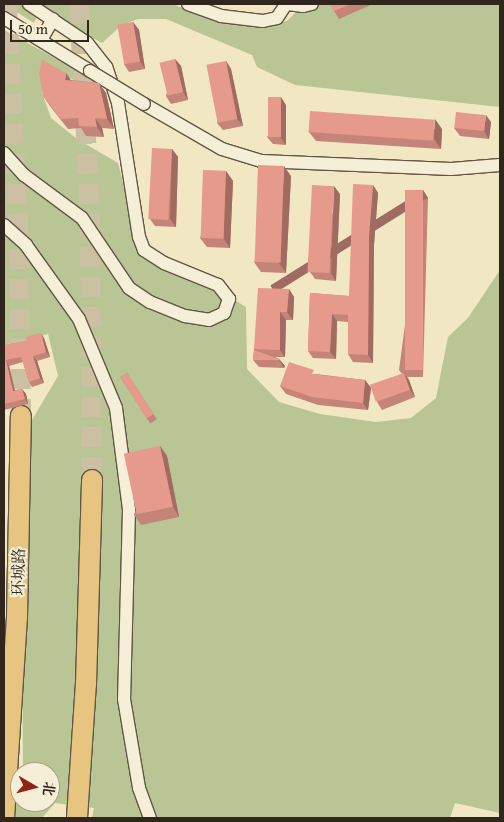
<!DOCTYPE html>
<html>
<head>
<meta charset="utf-8">
<style>
	body { margin:0 }
	#map { position:relative; width:504px; height:822px; overflow:hidden; background:#f1e7c2; font-family:"Gentium Book Plus","Noto Serif SC",serif }
	div>[style] { position:absolute }
	.green>* { inset:0; background:#b9c594 }
	.primary-tunnel>* { height:20px; margin-top:-10px; transform-origin:0; background:repeating-linear-gradient(90deg,#cbc0a1 0 20px,transparent 0 30px) }
	.roads { filter:drop-shadow(1px 0 #615646) drop-shadow(-1px 0 #615646) drop-shadow(0 1px #615646) drop-shadow(0 -1px #615646) }
	.minor>* { height:12px; margin:-6px; padding:0 6px; transform-origin:6px; border-radius:6px; background:#f6efd7 }
	.primary>* { height:20px; margin:-10px; padding:0 10px; transform-origin:10px; border-radius:10px; background:#e8c481 }
	.bridges { filter:drop-shadow(1px 0 #615646) drop-shadow(-1px 0 #615646) drop-shadow(0 1px #615646) drop-shadow(0 -1px #615646) }
	.minor-bridge>* { height:12px; margin:-6px; padding:0 6px; transform-origin:6px; border-radius:6px; background:#f6efd7 }
	.wall>* { inset:0; background:#c58478; transform-origin:0 0 }
	.shaded-wall>* { inset:0; background:#a06c61; transform-origin:0 0 }
	.building>* { inset:0; background:#e59a8b; transform-origin:0 0 }
	span { translate:-50% -50%; white-space:nowrap; text-align:center; line-height:1.15; -webkit-text-stroke:4px #f6efd7; paint-order:stroke }
	.street-label { font-size:16px; color:#31261d }
	.frame { position:absolute; inset:0; border:5px solid #31261d; pointer-events:none }
	.north { position:absolute; left:10px; top:762px; width:50px; height:50px; box-sizing:border-box; background:#f6efd7; border:1px solid #a79f8d; border-radius:50%; rotate:98deg; font-size:14px; font-weight:700; line-height:20px; text-align:center; color:#31261d }
	.north::after { content:''; display:block; margin:auto; width:18px; height:22px; background:#8f2418; clip-path:polygon(50% 0,100% 100%,50% 72%,0 100%) }
	.scale { position:absolute; left:10px; top:20px; width:79px; height:22px; box-sizing:border-box; border:2px solid #31261d; border-top:0; padding-left:6px; font-size:15px; line-height:18px; white-space:nowrap; color:#31261d; -webkit-text-stroke:4px #f6efd7; paint-order:stroke }
</style>
</head>
<body>
<div id="map">
	<div class="green">
		<i style="clip-path:polygon(4px 4px,173px 4px,203px 17px,262px 28px,287px 21px,295px 13px,297px 4px,500px 4px,500px 107px,295px 85px,257px 67px,252px 55px,166px 19px,138px 19px,122px 25px,102px 43px,40px 8px,34px 23px)"></i>
		<i style="clip-path:polygon(4px 30px,98px 82px,85px 85px,43px 66px,42px 93px,51px 118px,77px 139px,118px 163px,141px 256px,159px 268px,207px 283px,246px 307px,247px 369px,279px 402px,320px 414px,376px 422px,411px 418px,436px 398px,448px 337px,468px 318px,500px 270px,500px 813px,455px 803px,450px 818px,92px 818px,94px 808px,55px 803px,42px 818px,4px 818px,4px 772px,20px 773px,20px 802px,50px 802px,50px 772px,23px 772px,21px 419px,32px 420px,58px 376px,48px 334px,4px 345px)"></i>
	</div>
	<div class="primary-tunnel">
		<i style="left:7px;top:4px;width:215px;rotate:87.1deg"></i>
		<i style="left:18px;top:219px;width:197px;rotate:89.1deg"></i>
		<i style="left:79px;top:4px;width:213px;rotate:87deg"></i>
		<i style="left:90px;top:217px;width:263px;rotate:89.6deg"></i>
	</div>
	<div class="roads">
		<div class="minor">
			<i style="left:188px;top:4px;width:35px;rotate:20deg"></i>
			<i style="left:221px;top:16px;width:42px;rotate:6.8deg"></i>
			<i style="left:263px;top:21px;width:14px;rotate:-12deg"></i>
			<i style="left:277px;top:18px;width:17px;rotate:-57deg"></i>
			<i style="left:288px;top:4px;width:15px;rotate:8deg"></i>
			<i style="left:303px;top:6px;width:9px;rotate:-13deg"></i>
			<i style="left:4px;top:18px;width:101px;rotate:31.6deg"></i>
			<i style="left:41px;top:40px;width:24px;rotate:-60deg"></i>
			<i style="left:144px;top:104px;width:90px;rotate:30deg"></i>
			<i style="left:222px;top:149px;width:41px;rotate:17.1deg"></i>
			<i style="left:261px;top:161px;width:190px;rotate:2.4deg"></i>
			<i style="left:451px;top:169px;width:49px;rotate:-4.7deg"></i>
			<i style="left:4px;top:153px;width:30px;rotate:48deg"></i>
			<i style="left:24px;top:175px;width:72px;rotate:36.6deg"></i>
			<i style="left:82px;top:218px;width:84px;rotate:56.1deg"></i>
			<i style="left:129px;top:288px;width:25px;rotate:34deg"></i>
			<i style="left:150px;top:302px;width:38px;rotate:22deg"></i>
			<i style="left:185px;top:316px;width:24px;rotate:9deg"></i>
			<i style="left:209px;top:320px;width:17px;rotate:-25deg"></i>
			<i style="left:224px;top:313px;width:15px;rotate:-70deg"></i>
			<i style="left:229px;top:299px;width:18px;rotate:-128deg"></i>
			<i style="left:218px;top:285px;width:58px;rotate:-157.8deg"></i>
			<i style="left:164px;top:263px;width:24px;rotate:-147deg"></i>
			<i style="left:144px;top:250px;width:14px;rotate:-111deg"></i>
			<i style="left:139px;top:237px;width:136px;rotate:-98.9deg"></i>
			<i style="left:118px;top:103px;width:38px;rotate:-108deg"></i>
			<i style="left:106px;top:67px;width:31px;rotate:-128deg"></i>
			<i style="left:87px;top:43px;width:70px;rotate:-146.1deg"></i>
			<i style="left:4px;top:225px;width:30px;rotate:42deg"></i>
			<i style="left:26px;top:245px;width:91px;rotate:54.4deg"></i>
			<i style="left:79px;top:319px;width:96px;rotate:67.4deg"></i>
			<i style="left:116px;top:408px;width:103px;rotate:82.7deg"></i>
			<i style="left:129px;top:510px;width:189px;rotate:91.5deg"></i>
			<i style="left:124px;top:699px;width:90px;rotate:80.4deg"></i>
			<i style="left:139px;top:788px;width:32px;rotate:70deg"></i>
		</div>
		<div class="primary">
			<i style="left:4px;top:818px;width:201px;rotate:-86.3deg"></i>
			<i style="left:17px;top:617px;width:201px;rotate:-88.9deg"></i>
			<i style="left:77px;top:818px;width:134px;rotate:-86.2deg"></i>
			<i style="left:86px;top:684px;width:204px;rotate:-88.3deg"></i>
		</div>
	</div>
	<div class="bridges">
		<div class="minor-bridge">
			<i style="left:90px;top:71px;width:63px;rotate:31.4deg"></i>
		</div>
	</div>
	<div class="wall">
		<i style="clip-path:polygon(330px 4px,373px 4px,339px 19px,334px 11px)"></i>
		<i style="clip-path:polygon(133px 22px,139px 30px,145px 69px,129px 72px,124px 64px)"></i>
		<i style="clip-path:polygon(175px 59px,181px 66px,188px 100px,171px 104px,166px 96px)"></i>
		<i style="clip-path:polygon(226px 61px,231px 69px,243px 126px,223px 130px,217px 123px)"></i>
		<i style="clip-path:polygon(71px 80px,99px 83px,106px 93px,114px 129px,102px 128px,104px 137px,86px 136px,81px 128px,68px 129px,50px 106px,43px 96px)"></i>
		<i style="clip-path:polygon(286px 105px,286px 145px,273px 144px,267px 137px)"></i>
		<i style="clip-path:polygon(491px 122px,489px 139px,460px 136px,454px 128px)"></i>
		<i style="clip-path:polygon(442px 129px,441px 149px,316px 141px,309px 132px)"></i>
		<i style="clip-path:polygon(172px 149px,178px 157px,176px 227px,155px 226px,150px 219px)"></i>
		<i style="clip-path:polygon(226px 171px,233px 181px,230px 248px,207px 247px,200px 238px)"></i>
		<i style="clip-path:polygon(291px 176px,286px 273px,261px 272px,254px 262px)"></i>
		<i style="clip-path:polygon(373px 185px,378px 193px,374px 245px,373px 363px,353px 362px,348px 354px,348px 322px,337px 321px,336px 359px,313px 358px,308px 351px,310px 293px,349px 296px)"></i>
		<i style="clip-path:polygon(423px 190px,428px 198px,423px 377px,407px 377px,409px 380px,415px 397px,382px 410px,377px 402px,402px 374px,399px 370px)"></i>
		<i style="clip-path:polygon(340px 194px,336px 281px,315px 279px,310px 272px)"></i>
		<i style="clip-path:polygon(289px 289px,294px 297px,293px 320px,286px 320px,285px 357px,275px 357px,279px 359px,285px 366px,284px 368px,259px 367px,253px 360px,254px 350px,254px 349px)"></i>
		<i style="clip-path:polygon(44px 338px,50px 357px,37px 361px,44px 383px,32px 387px,29px 382px,23px 362px,9px 366px,15px 390px,22px 389px,26px 394px,28px 404px,4px 410px,4px 345px)"></i>
		<i style="left:127px;top:373px;width:55px;height:8px;rotate:57deg"></i>
		<i style="clip-path:polygon(316px 374px,365px 380px,371px 388px,368px 410px,318px 405px,286px 394px,280px 386px)"></i>
		<i style="clip-path:polygon(160px 446px,167px 456px,179px 517px,141px 525px,134px 515px)"></i>
	</div>
	<div class="shaded-wall">
		<i style="clip-path:polygon(133px 22px,139px 30px,145px 69px,140px 61px)"></i>
		<i style="clip-path:polygon(175px 59px,181px 66px,188px 100px,183px 92px)"></i>
		<i style="clip-path:polygon(226px 61px,231px 69px,243px 126px,237px 119px)"></i>
		<i style="clip-path:polygon(66px 73px,73px 83px,65px 80px)"></i>
		<i style="clip-path:polygon(99px 83px,106px 93px,114px 129px,107px 119px)"></i>
		<i style="clip-path:polygon(281px 97px,286px 105px,286px 145px,280px 137px)"></i>
		<i style="clip-path:polygon(486px 115px,491px 122px,489px 139px,484px 131px)"></i>
		<i style="clip-path:polygon(95px 118px,102px 128px,104px 137px,97px 127px)"></i>
		<i style="clip-path:polygon(435px 119px,442px 129px,441px 149px,434px 139px)"></i>
		<i style="clip-path:polygon(172px 149px,178px 157px,176px 227px,170px 219px)"></i>
		<i style="clip-path:polygon(284px 166px,291px 176px,286px 273px,279px 263px)"></i>
		<i style="clip-path:polygon(226px 171px,233px 181px,230px 248px,223px 238px)"></i>
		<i style="clip-path:polygon(373px 185px,378px 193px,374px 245px,373px 363px,368px 355px,369px 237px)"></i>
		<i style="clip-path:polygon(334px 186px,340px 194px,336px 281px,331px 273px)"></i>
		<i style="left:423px;top:190px;width:9px;height:180px;rotate:58deg"></i>
		<i style="clip-path:polygon(289px 289px,294px 297px,293px 320px,287px 312px)"></i>
		<i style="clip-path:polygon(280px 312px,286px 320px,285px 357px,280px 350px)"></i>
		<i style="clip-path:polygon(332px 314px,337px 321px,336px 359px,330px 352px)"></i>
		<i style="clip-path:polygon(41px 333px,44px 338px,50px 357px,46px 352px)"></i>
		<i style="clip-path:polygon(33px 356px,37px 361px,44px 383px,40px 378px)"></i>
		<i style="clip-path:polygon(279px 359px,285px 366px,284px 368px,279px 360px)"></i>
		<i style="clip-path:polygon(6px 360px,9px 366px,16px 396px,13px 391px)"></i>
		<i style="clip-path:polygon(404px 373px,409px 380px,415px 397px,410px 390px)"></i>
		<i style="clip-path:polygon(365px 380px,371px 388px,368px 410px,363px 403px)"></i>
		<i style="clip-path:polygon(22px 389px,26px 394px,28px 404px,25px 399px)"></i>
		<i style="clip-path:polygon(160px 446px,167px 456px,179px 517px,173px 507px)"></i>
	</div>
	<div class="building">
		<i style="clip-path:polygon(330px 4px,351px 4px,334px 11px)"></i>
		<i style="left:133px;top:22px;width:40px;height:16px;rotate:80deg"></i>
		<i style="left:175px;top:59px;width:34px;height:16px;rotate:76deg"></i>
		<i style="clip-path:polygon(42px 60px,66px 73px,65px 80px,99px 83px,107px 119px,95px 118px,97px 127px,79px 126px,78px 118px,61px 119px,43px 96px,39px 74px)"></i>
		<i style="left:226px;top:61px;width:59px;height:20px;rotate:79deg"></i>
		<i style="left:268px;top:97px;width:13px;height:40px"></i>
		<i style="left:310px;top:111px;width:125px;height:21px;rotate:4deg"></i>
		<i style="left:456px;top:112px;width:30px;height:16px;rotate:6deg"></i>
		<i style="left:152px;top:148px;width:20px;height:71px;rotate:3deg"></i>
		<i style="left:258px;top:165px;width:26px;height:97px;rotate:2deg"></i>
		<i style="left:203px;top:170px;width:23px;height:68px;rotate:2deg"></i>
		<i style="clip-path:polygon(353px 184px,373px 185px,369px 237px,368px 355px,348px 354px,348px 315px,332px 314px,330px 352px,308px 351px,310px 293px,349px 296px)"></i>
		<i style="left:312px;top:185px;width:22px;height:87px;rotate:3deg"></i>
		<i style="left:405px;top:190px;width:18px;height:180px"></i>
		<i style="clip-path:polygon(258px 288px,289px 289px,287px 312px,280px 312px,280px 350px,254px 349px)"></i>
		<i style="clip-path:polygon(41px 333px,46px 352px,33px 356px,40px 378px,29px 382px,21px 357px,6px 360px,13px 391px,22px 389px,25px 399px,4px 404px,4px 345px,27px 341px,26px 337px)"></i>
		<i style="clip-path:polygon(254px 350px,279px 359px,279px 360px,253px 360px)"></i>
		<i style="clip-path:polygon(289px 362px,314px 370px,312px 374px,365px 380px,363px 403px,312px 397px,280px 386px)"></i>
		<i style="left:127px;top:373px;width:49px;height:8px;rotate:57deg"></i>
		<i style="left:404px;top:373px;width:18px;height:36px;rotate:71deg"></i>
		<i style="left:160px;top:446px;width:62px;height:37px;rotate:78deg"></i>
	</div>
	<div class="street-label">
		<span style="left:18px;top:572px;rotate:-89deg">环城路</span>
	</div>
	<div class="frame"></div>
	<div class="north">北</div>
	<div class="scale">50 m</div>
</div>
</body>
</html>
